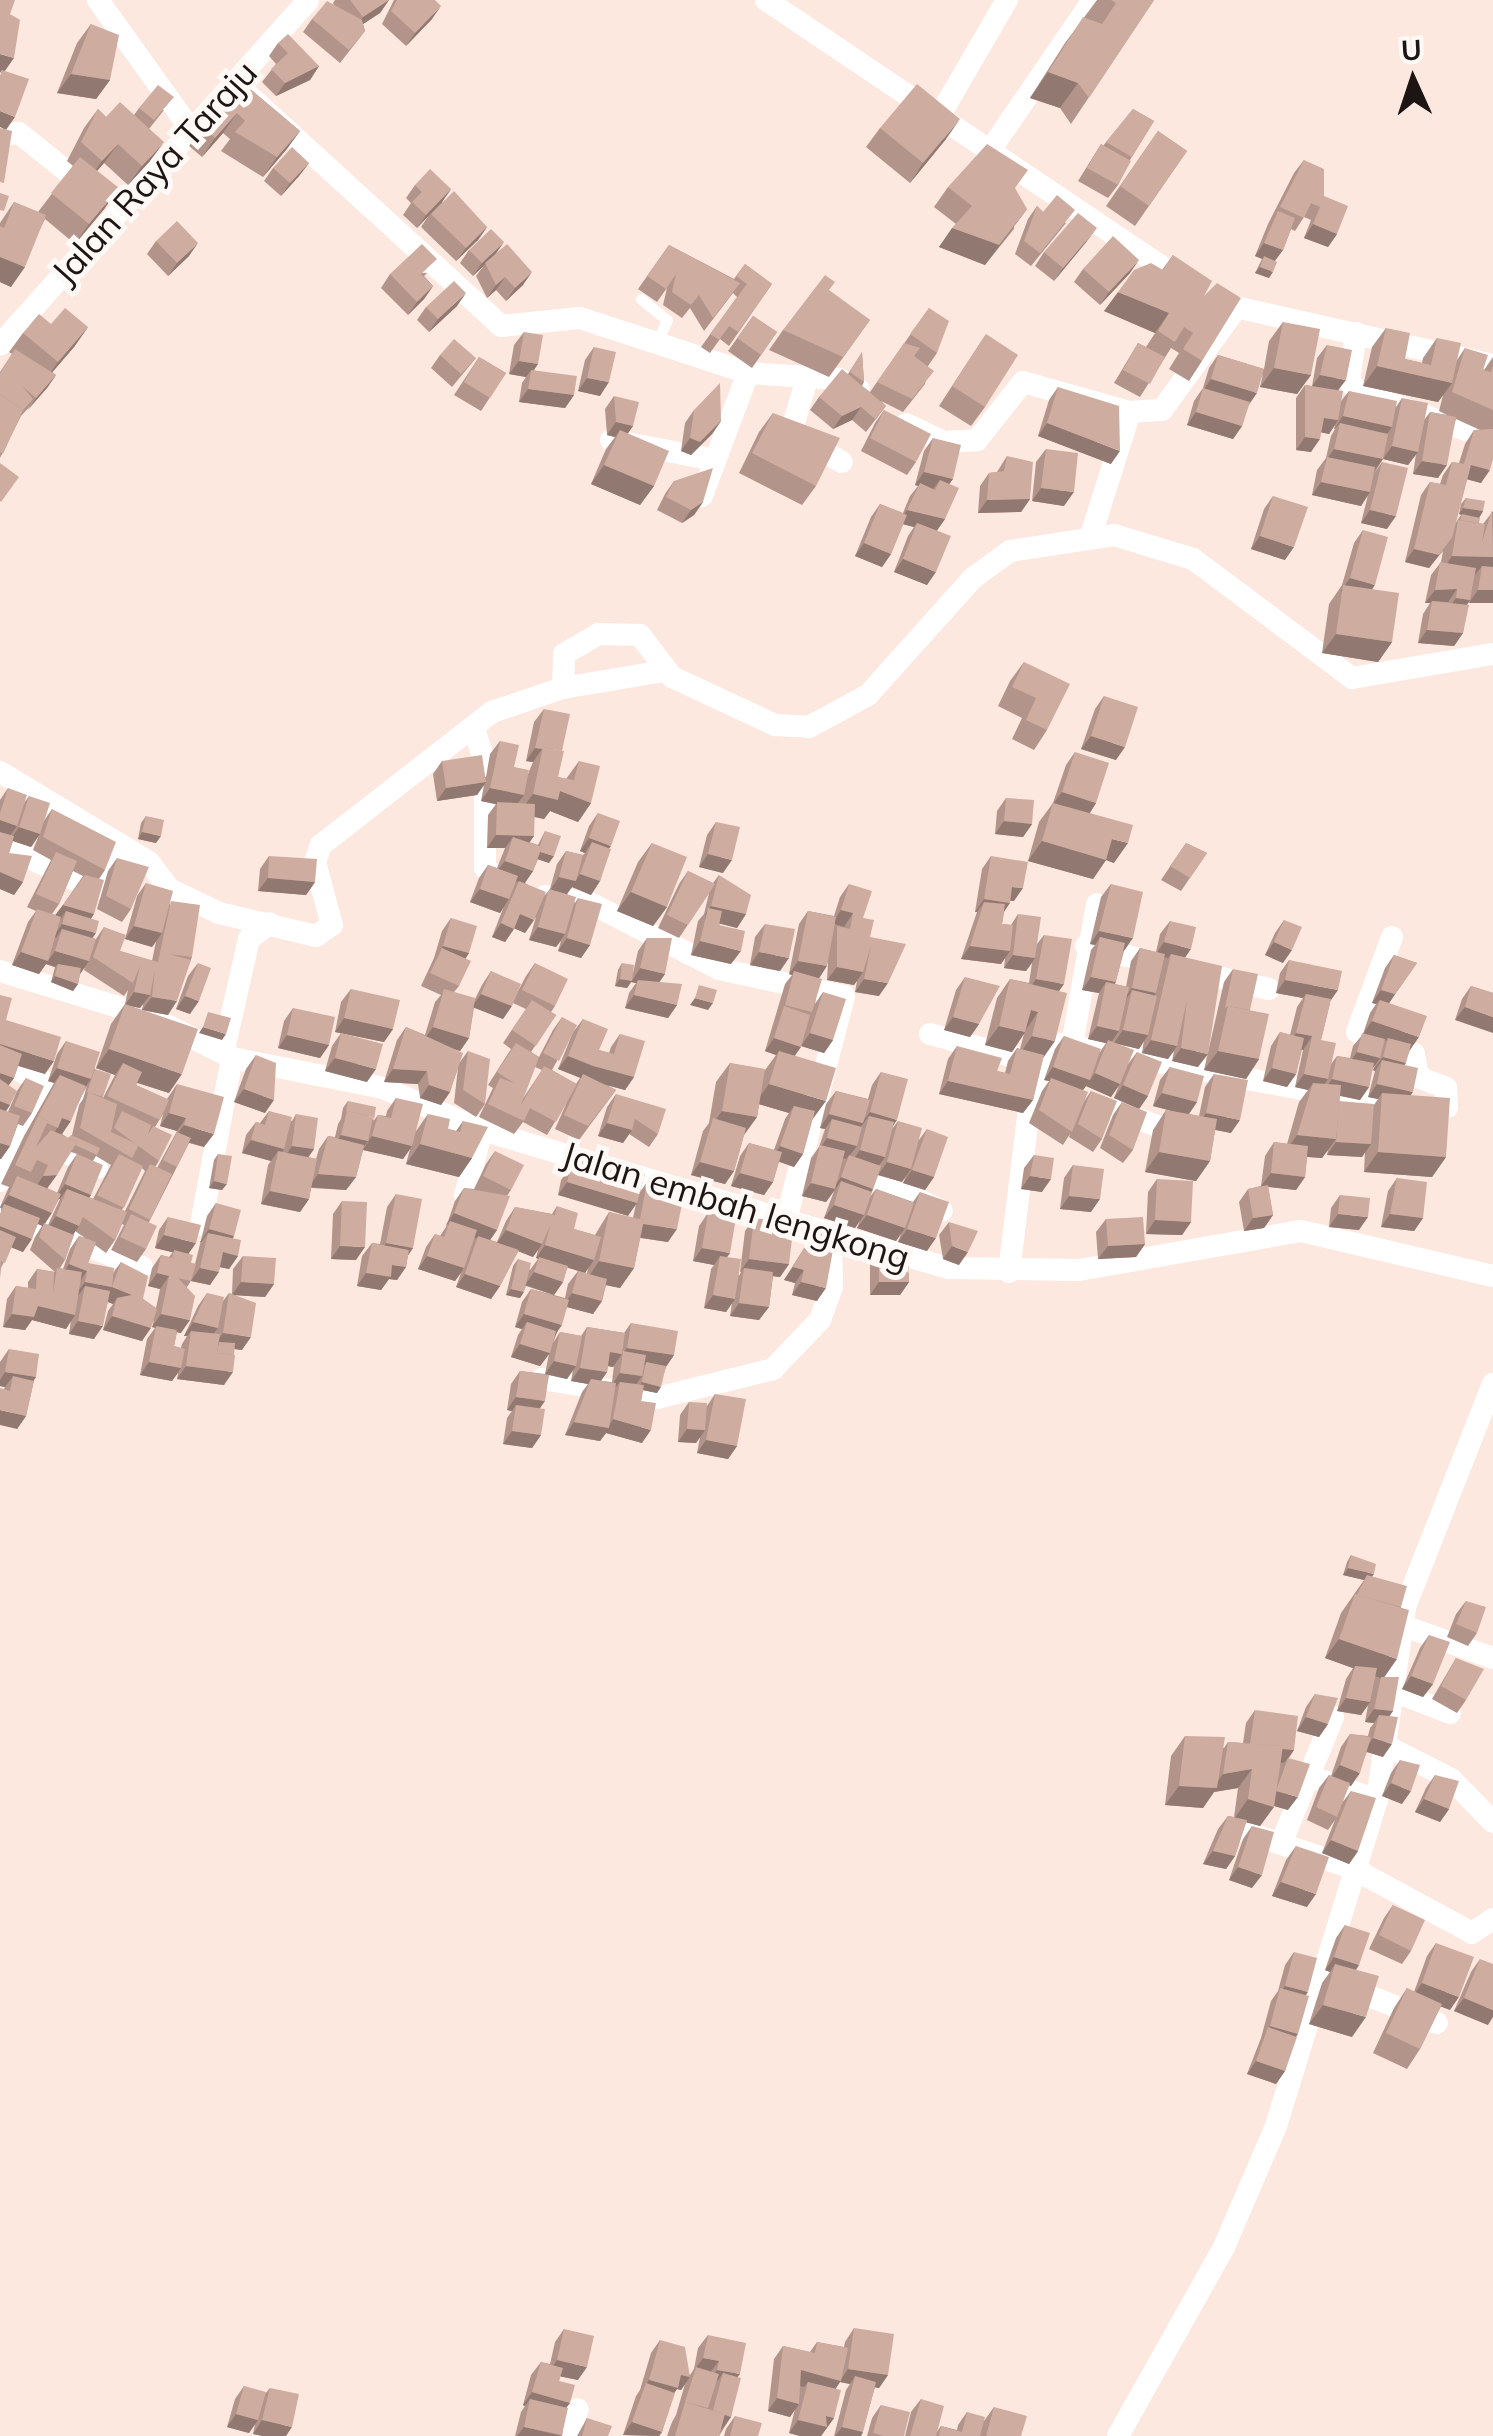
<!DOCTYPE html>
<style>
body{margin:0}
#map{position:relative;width:1493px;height:2436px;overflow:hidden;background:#fde8e0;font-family:Mulish,sans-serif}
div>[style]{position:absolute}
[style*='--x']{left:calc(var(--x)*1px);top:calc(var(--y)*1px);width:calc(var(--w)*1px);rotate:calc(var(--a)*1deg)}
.lane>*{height:11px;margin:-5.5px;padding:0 5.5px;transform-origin:5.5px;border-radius:5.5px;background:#fff}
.street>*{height:22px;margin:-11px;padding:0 11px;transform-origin:11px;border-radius:11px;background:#fff}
.wall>*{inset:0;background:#b2948a}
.shaded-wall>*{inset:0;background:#917870}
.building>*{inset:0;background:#cfaca0}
span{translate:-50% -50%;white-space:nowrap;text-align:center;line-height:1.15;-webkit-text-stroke:10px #fdf9f7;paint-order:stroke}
.street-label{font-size:35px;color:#1c1513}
.north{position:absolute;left:1363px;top:30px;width:100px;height:100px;-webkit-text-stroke:8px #fdf9f7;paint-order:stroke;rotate:357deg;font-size:28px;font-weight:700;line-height:40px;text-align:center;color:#1c1513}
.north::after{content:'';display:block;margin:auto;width:35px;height:45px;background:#1c1513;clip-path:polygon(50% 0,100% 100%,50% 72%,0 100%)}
</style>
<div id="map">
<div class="lane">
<i style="--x:641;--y:299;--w:33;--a:39"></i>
<i style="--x:667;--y:320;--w:26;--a:115"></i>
</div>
<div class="street">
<i style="--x:98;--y:0;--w:156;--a:54.4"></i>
<i style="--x:766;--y:0;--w:506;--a:33.97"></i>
<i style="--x:234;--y:82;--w:362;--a:42.4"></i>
<i style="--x:501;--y:326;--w:79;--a:-5.8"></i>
<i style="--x:580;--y:318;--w:177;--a:18.1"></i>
<i style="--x:748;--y:373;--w:91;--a:3.8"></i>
<i style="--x:839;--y:379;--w:23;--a:29"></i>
<i style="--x:940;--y:115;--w:133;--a:-59.8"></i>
<i style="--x:0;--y:135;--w:19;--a:-6"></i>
<i style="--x:19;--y:133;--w:91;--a:38.8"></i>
<i style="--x:991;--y:149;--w:181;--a:-55.6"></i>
<i style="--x:1222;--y:304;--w:278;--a:12.7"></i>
<i style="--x:1356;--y:333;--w:49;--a:98.3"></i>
<i style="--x:1349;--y:381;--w:14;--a:51"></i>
<i style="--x:1358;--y:392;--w:114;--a:19.4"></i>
<i style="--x:0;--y:345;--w:462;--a:-48.2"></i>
<i style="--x:806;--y:382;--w:52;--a:106.7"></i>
<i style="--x:791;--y:432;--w:59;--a:30.5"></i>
<i style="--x:906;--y:424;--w:42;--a:25.3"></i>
<i style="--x:944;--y:442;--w:33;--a:-3"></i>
<i style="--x:977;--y:440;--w:74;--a:-51.6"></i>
<i style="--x:1023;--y:382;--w:111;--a:15.7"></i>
<i style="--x:1130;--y:412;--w:32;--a:-4"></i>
<i style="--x:1162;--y:410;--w:124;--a:-53.9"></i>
<i style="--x:611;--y:440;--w:101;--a:10.9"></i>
<i style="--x:702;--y:496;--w:131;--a:-69.5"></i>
<i style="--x:1091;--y:535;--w:129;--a:-72.4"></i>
<i style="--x:563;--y:688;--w:102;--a:-9.6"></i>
<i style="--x:474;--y:728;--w:38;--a:73"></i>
<i style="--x:485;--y:764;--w:104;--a:90"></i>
<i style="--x:485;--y:868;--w:29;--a:35"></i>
<i style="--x:0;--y:772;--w:174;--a:31.1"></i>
<i style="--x:149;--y:862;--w:34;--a:53"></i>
<i style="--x:169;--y:889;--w:55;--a:25.6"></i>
<i style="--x:219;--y:913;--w:100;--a:13.3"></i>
<i style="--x:316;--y:936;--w:19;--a:-35"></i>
<i style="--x:332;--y:925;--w:65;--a:-105.1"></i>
<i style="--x:315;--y:862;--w:18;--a:-71"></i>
<i style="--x:321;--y:845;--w:217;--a:-37.9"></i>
<i style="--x:492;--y:712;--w:75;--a:-18.7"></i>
<i style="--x:563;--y:688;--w:34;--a:-88"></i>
<i style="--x:564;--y:654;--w:39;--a:-30"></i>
<i style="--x:598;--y:634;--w:42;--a:1.4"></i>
<i style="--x:640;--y:635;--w:53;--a:52.7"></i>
<i style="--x:672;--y:677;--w:114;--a:25"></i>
<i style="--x:775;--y:725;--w:34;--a:3"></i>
<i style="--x:809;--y:727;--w:67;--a:-28.5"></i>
<i style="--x:868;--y:695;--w:157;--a:-48.1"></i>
<i style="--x:973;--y:578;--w:46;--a:-36.1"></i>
<i style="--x:1010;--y:551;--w:105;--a:-8.7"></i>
<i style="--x:1114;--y:535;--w:83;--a:16.9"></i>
<i style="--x:1193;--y:559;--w:199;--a:36.8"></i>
<i style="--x:1352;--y:678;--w:143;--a:-9.7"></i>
<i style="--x:7;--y:847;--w:97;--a:25.8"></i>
<i style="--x:94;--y:889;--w:49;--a:-58.2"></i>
<i style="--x:545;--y:896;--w:46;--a:8.8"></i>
<i style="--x:590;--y:903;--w:145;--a:27.1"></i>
<i style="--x:719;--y:969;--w:128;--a:12.2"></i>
<i style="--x:844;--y:996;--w:228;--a:104.5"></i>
<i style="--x:1392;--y:937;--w:101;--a:110.2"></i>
<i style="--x:1357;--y:1032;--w:61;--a:21.1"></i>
<i style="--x:1414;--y:1054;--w:23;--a:80"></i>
<i style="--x:1418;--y:1077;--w:30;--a:21"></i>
<i style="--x:1446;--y:1088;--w:19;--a:87"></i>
<i style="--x:1447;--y:1107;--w:18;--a:167"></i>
<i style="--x:1086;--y:946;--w:77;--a:13.5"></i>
<i style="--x:0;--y:971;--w:158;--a:16.9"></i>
<i style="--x:151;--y:1017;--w:91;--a:26.8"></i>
<i style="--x:232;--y:1058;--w:154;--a:11.2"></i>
<i style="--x:383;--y:1088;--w:108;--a:23"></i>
<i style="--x:482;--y:1130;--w:487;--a:16.5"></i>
<i style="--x:949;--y:1268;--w:130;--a:0.9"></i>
<i style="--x:1079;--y:1270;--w:225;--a:-10"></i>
<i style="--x:1301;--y:1231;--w:197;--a:13.2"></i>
<i style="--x:1192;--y:971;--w:79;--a:13.2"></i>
<i style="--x:930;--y:1034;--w:114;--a:15.3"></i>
<i style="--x:1072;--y:1045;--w:143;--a:-79.9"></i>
<i style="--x:224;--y:1049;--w:113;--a:-77.2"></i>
<i style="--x:249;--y:939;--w:26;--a:-37"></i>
<i style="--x:0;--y:1062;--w:49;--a:24"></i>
<i style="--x:1115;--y:1110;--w:48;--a:20.7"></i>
<i style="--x:0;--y:1120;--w:108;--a:26.3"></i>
<i style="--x:849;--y:1166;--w:103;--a:25.8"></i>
<i style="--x:0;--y:1181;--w:109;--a:-65.6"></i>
<i style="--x:45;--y:1082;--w:72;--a:28"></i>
<i style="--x:465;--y:1195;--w:67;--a:-75.3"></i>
<i style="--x:0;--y:1213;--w:152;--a:20.8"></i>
<i style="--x:201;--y:1225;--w:170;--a:-79.5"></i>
<i style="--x:1009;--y:1272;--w:164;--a:-83"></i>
<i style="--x:1029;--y:1109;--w:59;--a:-71.3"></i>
<i style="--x:1048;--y:1053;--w:16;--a:-35"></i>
<i style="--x:1061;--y:1044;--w:342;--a:10.6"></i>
<i style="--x:542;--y:1379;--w:117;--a:9.4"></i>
<i style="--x:657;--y:1398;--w:120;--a:-14"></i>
<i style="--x:773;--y:1369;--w:68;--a:-46.2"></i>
<i style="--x:820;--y:1320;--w:35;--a:-70"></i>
<i style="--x:832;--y:1287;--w:55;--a:-91"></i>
<i style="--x:1401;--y:1625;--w:98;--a:19.7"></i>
<i style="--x:1396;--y:1692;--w:58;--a:21.3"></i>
<i style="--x:1388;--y:1747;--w:71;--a:26.9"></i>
<i style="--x:1451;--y:1779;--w:60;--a:45.7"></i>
<i style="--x:1306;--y:1775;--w:75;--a:19.4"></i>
<i style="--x:1240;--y:1830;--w:118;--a:18.7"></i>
<i style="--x:1352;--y:1868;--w:136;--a:28.4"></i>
<i style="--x:1472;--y:1933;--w:25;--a:-34"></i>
<i style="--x:1282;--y:1841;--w:134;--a:-67.6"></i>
<i style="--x:1344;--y:1986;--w:100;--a:21.7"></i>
<i style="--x:569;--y:2436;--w:28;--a:-72"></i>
<i style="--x:1118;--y:2436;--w:217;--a:-60.7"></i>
<i style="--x:1224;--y:2247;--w:132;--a:-66.7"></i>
<i style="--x:1276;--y:2126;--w:341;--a:-72.8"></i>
<i style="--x:1377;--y:1800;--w:195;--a:-81.7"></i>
<i style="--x:1405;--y:1607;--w:240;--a:-68.5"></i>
</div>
<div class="wall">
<i style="clip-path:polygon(335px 0,389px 0,380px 13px,363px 24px,365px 31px,340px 63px,303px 32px,312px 19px,334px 5px,333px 3px)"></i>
<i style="clip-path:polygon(394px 0,435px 0,432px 19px,406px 46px,382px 24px)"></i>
<i style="clip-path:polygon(1097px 0,1154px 0,1071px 124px,1060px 108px,1030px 98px,1065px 43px)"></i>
<i style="clip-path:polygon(91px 24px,110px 80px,96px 99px,57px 93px,77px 43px)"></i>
<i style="clip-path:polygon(278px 43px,319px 66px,310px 80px,276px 96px,262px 82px,276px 64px,269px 56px)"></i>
<i style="clip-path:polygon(242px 82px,300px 131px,286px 150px,263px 177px,221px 151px,230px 139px,223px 133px,202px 157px,189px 146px,203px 127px)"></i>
<i style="clip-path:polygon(139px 108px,164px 110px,149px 129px,150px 161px,128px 185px,104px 163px,97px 171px,105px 208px,75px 244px,45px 219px,11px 287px,0 282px,0 223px,14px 202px,38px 212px,73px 166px,67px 161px,84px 128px,98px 109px,106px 117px,134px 115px)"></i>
<i style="clip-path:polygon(1133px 109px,1154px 121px,1130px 160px,1118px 185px,1108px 198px,1078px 181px,1101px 144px,1103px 146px)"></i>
<i style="clip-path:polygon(880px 128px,946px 139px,910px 183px,866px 147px)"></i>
<i style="clip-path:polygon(1158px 131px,1187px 151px,1135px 226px,1106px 206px)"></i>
<i style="clip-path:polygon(1304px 160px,1324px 196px,1337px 234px,1328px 247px,1304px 238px,1311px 220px,1304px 217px,1295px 231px,1291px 229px,1283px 250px,1275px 261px,1269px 278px,1255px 273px,1262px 259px,1255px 256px,1268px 224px,1294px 173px)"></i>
<i style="clip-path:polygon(309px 163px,299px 176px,281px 196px,264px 181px,273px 168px)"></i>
<i style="clip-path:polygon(415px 185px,451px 189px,442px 202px,487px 227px,478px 240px,456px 261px,421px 227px,429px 215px,417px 228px,403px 215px,411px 203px,406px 198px)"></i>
<i style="clip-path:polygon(948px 187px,1015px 188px,1014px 229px,985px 265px,939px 247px,956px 224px,934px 207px)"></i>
<i style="clip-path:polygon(1037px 206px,1043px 212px,1066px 223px,1031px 266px,1015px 254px,1028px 219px)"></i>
<i style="clip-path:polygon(156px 241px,189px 256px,168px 276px,147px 254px)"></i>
<i style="clip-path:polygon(1087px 241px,1054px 281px,1035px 266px,1044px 252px)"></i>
<i style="clip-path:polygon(669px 245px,734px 279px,745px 264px,772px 284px,729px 346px,720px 339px,710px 353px,701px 347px,737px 297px,733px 293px,704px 331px,690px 308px,682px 318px,663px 305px,667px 288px,657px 302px,638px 289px)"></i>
<i style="clip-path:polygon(469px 250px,495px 255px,523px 285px,506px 301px,496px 290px,487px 298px,476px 276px,485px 264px,473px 276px,460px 263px)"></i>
<i style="clip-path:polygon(1173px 255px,1204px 296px,1202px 361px,1189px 381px,1169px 369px,1179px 353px,1171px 348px,1140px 397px,1114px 383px,1138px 343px,1146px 347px,1155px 333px,1104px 311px,1162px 270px)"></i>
<i style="clip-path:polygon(1083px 269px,1130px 273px,1100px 305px,1074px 282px)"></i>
<i style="clip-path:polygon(427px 273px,424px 276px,433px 286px,424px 299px,408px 315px,381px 288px,390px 274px)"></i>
<i style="clip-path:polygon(829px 291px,870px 320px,829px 377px,769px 350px,783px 330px)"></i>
<i style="clip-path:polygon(457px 306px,429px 332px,417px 320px,426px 307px)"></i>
<i style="clip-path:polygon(929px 308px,937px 353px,928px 366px,925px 384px,903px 412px,881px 401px,886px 406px,866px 432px,852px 420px,833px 429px,810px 410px,819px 397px,848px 374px,862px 352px,864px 382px,862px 386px,870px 392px)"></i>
<i style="clip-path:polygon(753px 316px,777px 332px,752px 368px,728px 351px)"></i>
<i style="clip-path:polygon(1283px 322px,1311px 375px,1297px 394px,1260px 387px,1263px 374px,1248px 406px,1242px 426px,1233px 439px,1187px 425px,1194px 401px,1203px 388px,1209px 368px,1218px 355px,1264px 369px,1269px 341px)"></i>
<i style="clip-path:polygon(51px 324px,88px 327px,74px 347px,52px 372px,56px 375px,47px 388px,21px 416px,0 458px,0 372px,12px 354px,9px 352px,23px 333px)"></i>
<i style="clip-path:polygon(1386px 328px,1405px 359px,1422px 363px,1423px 358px,1437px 338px,1457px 360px,1465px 348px,1484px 370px,1493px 357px,1493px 459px,1481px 483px,1467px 479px,1455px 524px,1461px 515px,1459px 514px,1461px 504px,1466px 498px,1483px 511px,1479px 518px,1479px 523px,1483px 524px,1493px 511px,1493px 603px,1469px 602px,1467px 605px,1463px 633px,1454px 646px,1418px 643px,1423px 614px,1430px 603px,1425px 603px,1431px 575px,1441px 562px,1443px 551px,1429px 568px,1405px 562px,1421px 495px,1430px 482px,1440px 484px,1443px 475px,1452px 462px,1459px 463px,1465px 444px,1474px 430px,1480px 430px,1456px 419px,1438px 478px,1413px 474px,1416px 454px,1408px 465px,1383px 459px,1374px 474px,1382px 462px,1387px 529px,1361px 523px,1368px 495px,1361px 506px,1312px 495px,1317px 470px,1326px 458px,1331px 436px,1335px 429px,1334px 429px,1335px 425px,1329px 434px,1321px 432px,1311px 452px,1296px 450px,1296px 398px,1305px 385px,1312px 386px,1317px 358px,1327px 345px,1341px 401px,1349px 391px,1396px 407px,1402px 398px,1424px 420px,1430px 412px,1447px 415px,1439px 411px,1443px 395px,1438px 402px,1363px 386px,1372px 347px)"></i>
<i style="clip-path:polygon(524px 332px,538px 364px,534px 370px,574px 395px,565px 408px,519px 402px,522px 383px,526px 377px,509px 374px,514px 345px)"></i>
<i style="clip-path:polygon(986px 334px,985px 407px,971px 426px,939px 406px)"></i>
<i style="clip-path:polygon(594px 347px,600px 396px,578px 391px,585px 360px)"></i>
<i style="clip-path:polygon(440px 355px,476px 358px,452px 387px,431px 368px)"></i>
<i style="clip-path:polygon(479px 357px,506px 373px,481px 411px,454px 395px)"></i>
<i style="clip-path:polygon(1058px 387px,1111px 464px,1038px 436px,1049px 400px)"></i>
<i style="clip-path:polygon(614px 396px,633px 426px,628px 433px,654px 486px,640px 505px,591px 484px,606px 449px,615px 437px,607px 435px,605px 409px)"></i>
<i style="clip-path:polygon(694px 410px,721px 421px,712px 434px,691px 455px,681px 451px,685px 423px)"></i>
<i style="clip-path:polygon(884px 410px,916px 462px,907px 475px,861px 451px,875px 423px)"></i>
<i style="clip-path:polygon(773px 413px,816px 486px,802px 505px,739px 473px,759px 432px)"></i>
<i style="clip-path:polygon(933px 438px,953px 479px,949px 484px,945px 519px,937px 530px,927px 585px,894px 572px,908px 536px,914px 527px,903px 524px,891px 554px,882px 567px,855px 556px,871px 517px,880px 504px,903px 513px,910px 496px,918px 486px,915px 485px,924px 451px)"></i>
<i style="clip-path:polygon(1046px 449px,1064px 506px,1032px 501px,1036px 462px)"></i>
<i style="clip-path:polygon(1007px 456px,1030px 499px,1021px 512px,978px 513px,980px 486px,989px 473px,997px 472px)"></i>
<i style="clip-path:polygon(674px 481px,703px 502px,694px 515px,682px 523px,657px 510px,665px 494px)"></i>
<i style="clip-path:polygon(1273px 496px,1285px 560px,1251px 549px,1264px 509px)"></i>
<i style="clip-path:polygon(1363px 530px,1372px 589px,1392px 642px,1378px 662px,1322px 653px,1329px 604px,1342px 585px,1354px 543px)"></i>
<i style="clip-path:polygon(1024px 662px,1047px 730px,1034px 750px,1012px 739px,1022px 718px,998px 706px,1010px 681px)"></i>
<i style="clip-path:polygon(1104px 696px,1116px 760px,1081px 749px,1095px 709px)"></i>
<i style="clip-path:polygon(544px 709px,558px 777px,566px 779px,579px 761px,591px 803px,578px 822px,550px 811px,544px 819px,534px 817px,534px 836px,529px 842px,538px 845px,545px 831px,549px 863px,538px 859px,533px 871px,525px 883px,545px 895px,550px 889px,557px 864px,566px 851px,583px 855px,585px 853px,580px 851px,589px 826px,598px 813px,609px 849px,600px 881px,591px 895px,572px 887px,567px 894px,575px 903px,578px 898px,590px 945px,581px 958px,558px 951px,561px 941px,556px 947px,529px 940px,536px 917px,525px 933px,514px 928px,505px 942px,492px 937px,504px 906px,500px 913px,470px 902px,479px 878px,488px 865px,497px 868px,505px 848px,487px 848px,488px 815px,496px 804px,481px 801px,484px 785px,477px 795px,437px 801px,433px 774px,442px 761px,486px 777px,490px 754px,500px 741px,514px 767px,528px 774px,533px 762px,526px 761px,534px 722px)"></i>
<i style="clip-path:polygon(1075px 752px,1096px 803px,1090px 813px,1114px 863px,1106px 860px,1093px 879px,1028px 861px,1039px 822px,1053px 803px,1066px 765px)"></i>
<i style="clip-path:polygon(evenodd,8px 788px,24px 803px,29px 796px,44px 821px,52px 809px,105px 870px,99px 879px,94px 914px,91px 918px,92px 938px,96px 939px,104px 927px,120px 951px,152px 961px,156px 941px,152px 947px,125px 939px,137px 896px,146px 883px,170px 904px,192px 957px,168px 1015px,142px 1010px,143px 1004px,140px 1008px,130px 1006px,169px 1093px,137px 1083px,136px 1085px,167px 1099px,177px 1084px,204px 1147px,189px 1143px,149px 1222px,146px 1249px,137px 1262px,111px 1250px,124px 1225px,122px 1224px,115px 1240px,106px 1253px,95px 1245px,88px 1263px,113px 1273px,121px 1262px,143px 1299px,156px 1308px,160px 1289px,148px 1286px,152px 1268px,161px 1255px,169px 1257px,173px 1252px,155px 1248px,159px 1230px,168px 1217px,189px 1254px,191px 1263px,195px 1264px,207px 1216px,216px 1203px,234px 1236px,233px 1238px,238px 1256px,229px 1269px,220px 1267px,210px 1285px,191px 1281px,187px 1287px,181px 1333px,177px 1332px,174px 1346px,181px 1348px,182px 1344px,187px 1336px,184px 1336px,198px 1306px,207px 1293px,223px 1301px,229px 1293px,232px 1294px,233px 1269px,243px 1256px,274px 1284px,265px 1297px,236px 1295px,242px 1350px,234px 1349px,224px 1385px,177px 1379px,178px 1373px,172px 1381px,140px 1375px,147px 1339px,155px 1328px,152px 1327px,154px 1320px,142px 1341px,103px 1330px,108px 1311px,113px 1304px,108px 1302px,94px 1339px,69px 1334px,71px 1320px,66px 1329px,32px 1320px,25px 1330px,3px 1327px,7px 1299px,16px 1286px,28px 1288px,28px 1282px,37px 1269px,55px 1272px,30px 1250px,35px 1237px,42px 1226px,38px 1224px,23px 1252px,11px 1247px,1px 1268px,0 1278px,1px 1208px,0 1207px,9px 1187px,1px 1184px,24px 1136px,54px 1083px,48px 1081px,57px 1054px,66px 1041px,95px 1069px,103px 1098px,115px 1075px,96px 1068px,111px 1024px,125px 1004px,128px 990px,124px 996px,84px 970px,85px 967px,80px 974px,78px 984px,73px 991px,51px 982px,55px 967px,46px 964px,39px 974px,12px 965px,28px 922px,36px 911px,27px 907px,51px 860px,33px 850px,39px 835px,31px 847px,13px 841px,9px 853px,23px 882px,14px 895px,0 889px,0 800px,8px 788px,73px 871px,83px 876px,56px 915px,52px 914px,59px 904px,73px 871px,8px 788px,87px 1086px,83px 1099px,79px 1105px,72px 1135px,68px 1138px,62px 1134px,87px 1086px,8px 788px,163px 1114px,160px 1126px,177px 1131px,157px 1168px,155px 1167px,159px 1161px,155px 1127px,163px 1114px,8px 788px,71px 1152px,77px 1154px,68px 1167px,57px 1193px,47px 1188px,71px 1152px,8px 788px,96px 1156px,111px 1165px,93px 1199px,89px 1197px,91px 1195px,93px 1161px,96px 1156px,8px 788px,142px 1168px,145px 1171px,125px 1211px,122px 1210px,142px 1168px,8px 788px,59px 1199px,60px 1199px,48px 1225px,45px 1224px,59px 1199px,8px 788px,75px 1231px,85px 1238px,79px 1236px,70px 1249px,63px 1269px,60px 1268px,65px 1260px,75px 1231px)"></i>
<i style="clip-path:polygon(1006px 798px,1032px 824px,1023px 837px,995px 834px,997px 811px)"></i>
<i style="clip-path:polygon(146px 816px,156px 843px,138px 839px,141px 823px)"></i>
<i style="clip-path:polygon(716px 822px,723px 873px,699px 867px,707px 835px)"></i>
<i style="clip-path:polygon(652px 843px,667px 907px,653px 926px,617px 911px,638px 862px)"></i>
<i style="clip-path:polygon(1186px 843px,1207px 853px,1181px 891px,1161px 880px)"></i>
<i style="clip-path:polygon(269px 856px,315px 882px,306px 895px,258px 891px,260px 869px)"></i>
<i style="clip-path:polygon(991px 856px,1014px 901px,1010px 901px,1004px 912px,1002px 924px,1011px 925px,1018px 914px,1037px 944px,1044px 935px,1059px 991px,1033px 1100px,1023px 1113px,939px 1094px,948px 1059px,957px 1046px,997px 1071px,1005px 1073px,1008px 1061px,1017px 1048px,1020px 1049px,1024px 1034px,1012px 1052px,985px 1045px,997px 998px,1010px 979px,1029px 983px,1032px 963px,1026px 971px,1004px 968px,1005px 958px,1001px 964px,961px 959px,977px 912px,975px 912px,982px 869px)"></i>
<i style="clip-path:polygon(117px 858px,131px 909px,122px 922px,97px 909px,108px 871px)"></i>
<i style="clip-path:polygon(688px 871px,713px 883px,719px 875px,746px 914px,737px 928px,719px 923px,731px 964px,691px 955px,698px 921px,704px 914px,709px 893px,679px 938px,658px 928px,679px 884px)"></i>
<i style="clip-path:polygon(849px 884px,870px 937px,879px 996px,855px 992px,857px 981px,854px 985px,827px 980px,828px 962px,819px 978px,815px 1004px,823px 992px,833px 1040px,824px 1053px,801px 1046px,794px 1056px,812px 1120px,803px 1154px,794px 1167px,779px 1161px,773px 1182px,764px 1195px,731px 1186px,740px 1156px,749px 1143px,774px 1150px,785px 1119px,789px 1113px,759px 1104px,757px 1117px,744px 1135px,734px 1171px,725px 1184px,691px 1175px,703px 1131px,709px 1123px,716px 1082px,730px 1063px,765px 1070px,776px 1055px,765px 1051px,785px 984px,792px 975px,789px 974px,799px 924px,808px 911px,834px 916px,840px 897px)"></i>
<i style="clip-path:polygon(1111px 884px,1124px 951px,1115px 984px,1126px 987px,1131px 961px,1140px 948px,1156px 952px,1160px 934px,1170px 921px,1185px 957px,1198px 1067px,1172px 1061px,1174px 1051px,1168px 1059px,1142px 1053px,1144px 1040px,1139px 1049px,1117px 1044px,1128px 1064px,1137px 1052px,1148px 1096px,1139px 1109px,1114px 1098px,1119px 1085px,1111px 1097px,1086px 1086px,1083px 1090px,1083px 1103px,1091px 1091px,1102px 1139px,1093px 1152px,1069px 1137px,1070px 1134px,1063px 1145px,1029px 1123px,1042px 1091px,1049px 1081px,1044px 1080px,1055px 1049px,1064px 1036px,1100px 1052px,1106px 1043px,1088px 1039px,1099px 993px,1082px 990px,1091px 950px,1095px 945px,1090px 944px,1101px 897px)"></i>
<i style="clip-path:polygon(evenodd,451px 918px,469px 953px,466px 958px,459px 986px,454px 992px,474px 1001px,482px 985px,491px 971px,516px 995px,526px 976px,535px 963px,555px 1006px,551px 1012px,556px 1015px,531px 1052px,539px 1057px,553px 1030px,562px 1017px,574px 1031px,583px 1019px,599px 1050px,609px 1053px,611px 1047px,620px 1034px,634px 1077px,625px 1090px,607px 1085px,616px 1090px,579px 1140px,555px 1129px,567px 1102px,547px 1135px,523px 1122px,514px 1134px,479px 1117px,493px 1088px,488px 1085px,511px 1049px,503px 1043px,526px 1009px,513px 1003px,503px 1019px,474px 1007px,469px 1038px,460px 1051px,454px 1049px,460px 1062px,468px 1051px,485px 1104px,476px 1117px,454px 1103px,458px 1067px,450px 1092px,441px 1105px,420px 1098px,418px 1084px,384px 1082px,397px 1040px,406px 1027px,425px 1035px,435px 1002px,441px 995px,421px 986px,434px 958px,442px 931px,451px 918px,573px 1032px,558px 1069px,580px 1078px,576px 1084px,552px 1070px,573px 1032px,451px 918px,535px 1067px,542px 1070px,522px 1100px,535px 1067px)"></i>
<i style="clip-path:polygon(1284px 920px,1283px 963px,1265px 955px,1275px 933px)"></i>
<i style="clip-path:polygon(765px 924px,780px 971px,750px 965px,755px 937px)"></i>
<i style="clip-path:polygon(647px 938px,665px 974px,659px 982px,677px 1005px,668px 1018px,625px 1008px,629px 993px,636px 983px,631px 982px,627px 988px,615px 986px,618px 970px,622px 963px,633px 973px,638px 951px)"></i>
<i style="clip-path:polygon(evenodd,1394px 955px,1417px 963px,1389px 1003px,1410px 1050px,1404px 1065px,1410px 1095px,1446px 1157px,1432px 1177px,1364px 1172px,1365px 1151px,1362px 1157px,1327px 1155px,1328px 1150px,1322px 1158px,1307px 1157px,1305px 1177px,1296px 1190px,1268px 1187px,1273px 1215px,1264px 1228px,1244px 1231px,1239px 1202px,1248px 1189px,1261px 1186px,1265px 1156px,1274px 1142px,1287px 1144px,1299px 1102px,1308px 1090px,1295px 1087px,1303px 1050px,1302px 1049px,1296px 1074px,1287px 1087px,1263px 1081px,1271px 1046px,1280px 1032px,1290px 1035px,1297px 1007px,1303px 998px,1276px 993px,1280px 973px,1289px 960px,1330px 1003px,1321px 1040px,1331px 1064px,1337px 1056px,1350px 1058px,1353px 1046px,1363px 1034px,1370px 1013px,1376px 1004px,1372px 1003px,1385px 968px,1394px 955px,1375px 1065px,1373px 1070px,1375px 1071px,1368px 1097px,1378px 1099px,1374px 1105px,1339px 1102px,1340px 1096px,1360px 1100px,1369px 1087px,1372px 1069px,1375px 1065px)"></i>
<i style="clip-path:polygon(198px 963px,190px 1014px,176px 1009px,188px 976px)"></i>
<i style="clip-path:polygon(1233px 969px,1250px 1010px,1259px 1059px,1246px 1079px,1204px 1070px,1224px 982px)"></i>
<i style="clip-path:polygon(965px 977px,979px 1024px,970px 1037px,944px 1030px,956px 990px)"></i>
<i style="clip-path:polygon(1471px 986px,1493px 993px,1455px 1020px,1462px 999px)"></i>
<i style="clip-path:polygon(351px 989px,393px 1029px,384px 1042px,335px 1032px,341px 1002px)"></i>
<i style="clip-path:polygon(0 995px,6px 1020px,45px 1074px,18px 1066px,14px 1078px,9px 1085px,10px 1105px,6px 1111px,8px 1112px,17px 1091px,26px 1078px,32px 1113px,23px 1126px,18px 1124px,10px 1146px,1px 1159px)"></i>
<i style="clip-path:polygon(293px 1008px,329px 1045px,320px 1058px,278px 1048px,284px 1021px)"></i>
<i style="clip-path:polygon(341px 1033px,367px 1082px,325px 1071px,332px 1046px)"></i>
<i style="clip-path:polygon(256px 1055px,265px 1113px,234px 1102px,246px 1069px)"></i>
<i style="clip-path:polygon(1170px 1067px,1197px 1102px,1189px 1114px,1199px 1116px,1205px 1087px,1214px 1074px,1231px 1133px,1215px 1130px,1210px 1161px,1196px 1181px,1145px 1172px,1153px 1130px,1166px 1110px,1175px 1112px,1153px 1106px,1160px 1080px)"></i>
<i style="clip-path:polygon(881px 1072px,894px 1124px,892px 1129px,898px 1121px,919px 1140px,927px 1129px,934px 1177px,925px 1190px,903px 1183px,906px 1176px,902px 1182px,878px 1175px,870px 1197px,876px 1189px,913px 1202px,920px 1192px,927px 1251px,898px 1242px,901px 1234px,896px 1241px,857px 1228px,860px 1220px,855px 1228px,824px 1218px,834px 1191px,826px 1202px,802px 1196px,811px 1158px,819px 1147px,825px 1129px,820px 1128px,826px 1104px,836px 1091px,868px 1099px,872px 1085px)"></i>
<i style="clip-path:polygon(616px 1094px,658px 1134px,649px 1147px,629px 1134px,623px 1143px,598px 1136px,607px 1107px)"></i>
<i style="clip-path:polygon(396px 1098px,416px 1131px,428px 1114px,448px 1129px,456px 1131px,463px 1121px,472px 1158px,459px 1177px,406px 1164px,410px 1149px,403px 1159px,363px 1150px,356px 1177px,346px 1190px,311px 1188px,309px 1199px,300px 1212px,261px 1204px,268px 1165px,271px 1161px,242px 1153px,246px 1135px,256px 1122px,260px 1123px,269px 1111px,292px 1121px,296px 1114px,314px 1149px,308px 1157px,316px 1159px,319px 1149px,328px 1136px,335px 1137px,338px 1124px,341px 1119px,343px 1108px,348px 1101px,374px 1120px,372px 1123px,378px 1115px,386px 1116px,387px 1111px)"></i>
<i style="clip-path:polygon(1122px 1102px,1133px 1150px,1123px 1163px,1100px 1148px,1113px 1115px)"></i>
<i style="clip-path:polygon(evenodd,495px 1151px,511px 1190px,507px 1196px,497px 1230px,490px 1240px,497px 1242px,506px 1221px,515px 1207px,552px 1214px,557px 1206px,574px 1229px,595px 1235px,609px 1212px,633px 1218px,636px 1204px,558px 1195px,561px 1180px,571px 1167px,577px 1168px,586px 1155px,608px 1169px,640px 1192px,647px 1182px,668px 1242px,640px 1238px,634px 1268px,620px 1288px,606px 1285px,602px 1301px,593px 1314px,567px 1307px,553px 1343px,560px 1332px,581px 1336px,587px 1327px,624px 1333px,631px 1323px,674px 1355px,666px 1367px,657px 1393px,643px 1390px,641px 1401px,642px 1443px,606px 1433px,600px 1441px,565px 1435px,582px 1392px,588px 1384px,571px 1381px,573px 1370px,567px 1379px,549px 1375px,540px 1408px,541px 1435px,532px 1448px,503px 1444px,507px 1418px,512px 1411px,507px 1410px,511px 1384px,520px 1371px,545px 1374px,549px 1354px,540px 1366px,511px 1357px,518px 1335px,522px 1329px,515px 1327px,522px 1302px,531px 1289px,565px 1298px,568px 1284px,578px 1271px,587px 1274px,588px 1268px,585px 1273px,567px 1267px,563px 1282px,554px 1295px,526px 1286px,520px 1298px,506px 1295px,513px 1266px,518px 1259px,530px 1270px,538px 1259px,536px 1258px,538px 1250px,533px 1257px,518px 1251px,500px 1286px,491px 1299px,456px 1287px,461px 1273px,455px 1281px,418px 1269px,426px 1247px,435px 1234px,440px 1236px,446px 1227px,455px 1201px,464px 1188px,474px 1189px,486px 1164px,495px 1151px,614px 1365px,612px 1382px,601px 1381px,607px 1372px,608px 1366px,613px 1367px,614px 1365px)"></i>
<i style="clip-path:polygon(218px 1154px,222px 1190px,209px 1188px,214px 1160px)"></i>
<i style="clip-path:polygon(1034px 1155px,1042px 1192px,1021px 1189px,1024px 1168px)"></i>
<i style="clip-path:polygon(1073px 1165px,1091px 1212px,1060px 1209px,1064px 1178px)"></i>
<i style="clip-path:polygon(1397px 1178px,1423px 1218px,1414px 1231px,1381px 1227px,1388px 1191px)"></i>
<i style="clip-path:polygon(1157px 1179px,1191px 1222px,1182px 1235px,1146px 1234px,1148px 1192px)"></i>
<i style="clip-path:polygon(396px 1194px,413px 1248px,408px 1255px,406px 1267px,397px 1280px,389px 1279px,381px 1290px,357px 1286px,362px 1256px,372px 1243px,380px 1244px,387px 1207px)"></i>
<i style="clip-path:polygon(1340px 1195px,1359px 1230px,1329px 1227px,1331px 1208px)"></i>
<i style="clip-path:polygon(342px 1201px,356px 1260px,331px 1259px,333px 1214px)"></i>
<i style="clip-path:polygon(708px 1213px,727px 1257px,739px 1276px,741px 1272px,740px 1272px,745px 1231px,754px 1218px,778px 1237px,789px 1264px,780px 1277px,773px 1276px,769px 1307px,759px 1320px,730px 1316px,732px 1303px,726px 1312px,704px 1308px,711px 1269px,714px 1265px,693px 1261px,699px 1226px)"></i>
<i style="clip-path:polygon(1106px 1219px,1145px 1244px,1136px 1257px,1098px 1259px,1096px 1232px)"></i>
<i style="clip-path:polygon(949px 1222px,959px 1265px,943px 1259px,939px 1235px)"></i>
<i style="clip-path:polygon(816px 1229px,817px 1301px,792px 1295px,795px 1283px,784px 1280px)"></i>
<i style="clip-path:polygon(879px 1251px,909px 1282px,900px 1295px,870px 1295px,870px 1264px)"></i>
<i style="clip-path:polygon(9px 1349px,36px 1377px,34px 1380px,26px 1416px,17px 1429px,4px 1389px,5px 1387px,0 1386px,0 1362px)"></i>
<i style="clip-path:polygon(715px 1394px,737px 1446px,728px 1459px,697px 1453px,700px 1437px,696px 1443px,678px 1442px,680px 1415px,689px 1402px,707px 1406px)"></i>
<i style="clip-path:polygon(1351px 1555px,1401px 1607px,1384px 1677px,1393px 1711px,1389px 1716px,1383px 1757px,1367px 1752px,1351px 1786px,1349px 1785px,1342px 1803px,1351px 1791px,1358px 1851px,1349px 1864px,1322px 1853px,1335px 1820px,1328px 1830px,1307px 1820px,1319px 1788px,1329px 1775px,1331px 1776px,1341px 1747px,1350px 1734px,1368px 1736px,1370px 1728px,1374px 1723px,1365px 1722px,1368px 1705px,1361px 1715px,1337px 1711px,1346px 1679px,1353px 1668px,1325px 1658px,1341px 1613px,1364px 1580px,1343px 1575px,1347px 1562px)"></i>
<i style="clip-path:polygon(1466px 1601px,1477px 1633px,1468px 1646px,1447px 1637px,1456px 1614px)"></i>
<i style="clip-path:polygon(1429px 1635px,1433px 1684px,1423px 1697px,1402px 1689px,1420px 1648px)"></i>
<i style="clip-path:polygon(1456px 1658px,1466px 1700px,1457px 1713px,1432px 1699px)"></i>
<i style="clip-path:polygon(1315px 1694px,1328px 1724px,1319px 1737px,1297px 1731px,1306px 1707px)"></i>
<i style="clip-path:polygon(1255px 1710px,1294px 1750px,1289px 1758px,1288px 1810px,1274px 1806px,1260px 1826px,1246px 1822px,1235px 1856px,1226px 1869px,1203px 1864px,1218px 1829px,1228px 1816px,1234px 1817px,1238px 1788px,1214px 1792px,1203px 1808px,1165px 1805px,1171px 1756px,1185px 1736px,1224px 1748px,1228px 1742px,1243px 1743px,1246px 1723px)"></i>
<i style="clip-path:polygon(1400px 1760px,1402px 1804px,1382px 1796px,1391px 1773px)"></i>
<i style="clip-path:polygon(1435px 1775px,1449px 1809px,1440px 1822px,1415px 1812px,1426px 1788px)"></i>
<i style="clip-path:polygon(1252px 1826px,1252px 1888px,1229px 1880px,1243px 1839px)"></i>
<i style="clip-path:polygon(1296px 1846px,1307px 1907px,1272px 1896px,1286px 1860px)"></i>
<i style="clip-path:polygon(1393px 1905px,1411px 1951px,1402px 1964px,1369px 1949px,1384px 1918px)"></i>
<i style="clip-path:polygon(1345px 1925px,1359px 1965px,1356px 1970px,1352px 2037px,1309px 2024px,1322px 1983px,1330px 1972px,1325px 1970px,1336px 1938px)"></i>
<i style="clip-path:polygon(1436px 1943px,1450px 2010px,1441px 2006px,1420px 2049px,1407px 2069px,1373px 2053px,1394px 2008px,1407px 1988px,1414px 1992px,1427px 1956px)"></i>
<i style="clip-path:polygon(1294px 1952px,1306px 1995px,1296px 2037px,1285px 2071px,1276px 2084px,1247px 2074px,1261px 2038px,1271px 2001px,1278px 1991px,1285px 1965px)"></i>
<i style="clip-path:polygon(1480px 1959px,1488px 2025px,1454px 2011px,1471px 1972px)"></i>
<i style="clip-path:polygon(854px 2328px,888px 2375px,879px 2388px,875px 2387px,861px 2436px,834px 2436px,846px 2390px,850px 2384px,840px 2382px,836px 2388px,834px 2418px,821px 2436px,800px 2436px,789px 2433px,795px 2409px,790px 2417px,768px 2411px,774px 2359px,783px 2346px,810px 2352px,817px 2342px,844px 2347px,845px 2342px)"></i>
<i style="clip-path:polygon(564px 2329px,578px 2380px,560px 2376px,559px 2381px,570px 2403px,566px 2407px,562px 2436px,515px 2436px,521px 2412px,525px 2406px,523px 2405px,531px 2375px,541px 2362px,550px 2364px,555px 2342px)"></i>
<i style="clip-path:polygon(708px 2335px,738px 2377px,731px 2417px,719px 2436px,667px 2436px,672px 2422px,676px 2415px,685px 2384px,681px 2390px,677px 2389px,674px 2392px,662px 2432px,659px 2436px,623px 2435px,636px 2396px,640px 2390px,651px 2353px,660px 2340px,690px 2375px,694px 2369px,698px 2348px)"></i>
<i style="clip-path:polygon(244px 2386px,265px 2394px,270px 2388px,286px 2436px,263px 2436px,253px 2434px,255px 2424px,249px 2433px,227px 2427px,235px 2399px)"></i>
<i style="clip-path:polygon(921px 2399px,936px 2433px,941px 2426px,957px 2430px,958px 2425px,967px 2412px,984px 2421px,994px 2407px,1021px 2436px,905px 2436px,911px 2412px)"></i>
<i style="clip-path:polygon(881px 2405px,904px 2436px,867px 2436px,872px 2418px)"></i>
<i style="clip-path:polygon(735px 2416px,758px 2436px,724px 2436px,726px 2429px)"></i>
<i style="clip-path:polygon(587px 2418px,608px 2436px,577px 2436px)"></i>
</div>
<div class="shaded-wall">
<i style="clip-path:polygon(389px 0,380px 13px,354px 30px,363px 17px)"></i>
<i style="clip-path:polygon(441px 6px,432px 19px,406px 46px,415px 33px)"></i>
<i style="clip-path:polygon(0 54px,14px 58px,0 78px,2px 70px,0 73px)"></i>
<i style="clip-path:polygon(319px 66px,310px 80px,276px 96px,285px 83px)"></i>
<i style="clip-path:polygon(1048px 72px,1078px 83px,1060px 108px,1030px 98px)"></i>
<i style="clip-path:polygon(71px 74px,110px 80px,96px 99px,57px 93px)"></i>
<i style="clip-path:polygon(0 111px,15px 117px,6px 130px,0 127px)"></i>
<i style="clip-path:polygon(237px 113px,223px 133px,202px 157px,215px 138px)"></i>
<i style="clip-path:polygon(960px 119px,946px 139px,910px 183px,923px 163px)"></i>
<i style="clip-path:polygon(300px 131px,286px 150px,263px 177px,277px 157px)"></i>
<i style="clip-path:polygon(164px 142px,150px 161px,128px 185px,142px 166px)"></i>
<i style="clip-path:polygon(118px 144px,104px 163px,88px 181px,102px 161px)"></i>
<i style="clip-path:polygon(309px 163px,299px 176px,281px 196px,290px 183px)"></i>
<i style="clip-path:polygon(119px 188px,105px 208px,75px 244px,89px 224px)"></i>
<i style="clip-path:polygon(451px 189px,442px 202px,417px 228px,426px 215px)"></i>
<i style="clip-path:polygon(1027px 209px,985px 265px,939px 247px,952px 228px)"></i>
<i style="clip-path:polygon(1313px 224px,1337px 234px,1328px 247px,1304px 238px)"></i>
<i style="clip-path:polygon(487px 227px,478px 240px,456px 261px,466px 248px)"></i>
<i style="clip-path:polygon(1097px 228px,1087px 241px,1054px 281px,1063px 268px)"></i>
<i style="clip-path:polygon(504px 242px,495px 255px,473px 276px,482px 263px)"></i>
<i style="clip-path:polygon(198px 243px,189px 256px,168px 276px,177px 263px)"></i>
<i style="clip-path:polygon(1264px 243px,1283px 250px,1273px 263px,1255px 256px)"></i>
<i style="clip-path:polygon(0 257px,25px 267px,11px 287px,0 282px)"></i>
<i style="clip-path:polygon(1139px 260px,1130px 273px,1100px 305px,1109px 292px)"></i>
<i style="clip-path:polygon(1260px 267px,1273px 272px,1269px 278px,1255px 273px)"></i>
<i style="clip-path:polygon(532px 272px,523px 285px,506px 301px,515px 288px)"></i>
<i style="clip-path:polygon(505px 277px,496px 290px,487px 298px,496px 285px)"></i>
<i style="clip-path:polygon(433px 286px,424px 299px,408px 315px,417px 302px)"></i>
<i style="clip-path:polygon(1118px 292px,1169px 313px,1155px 333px,1104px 311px)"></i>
<i style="clip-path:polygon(466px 293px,457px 306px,429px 332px,438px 319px)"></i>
<i style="clip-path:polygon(88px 327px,74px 347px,44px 382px,58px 362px)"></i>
<i style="clip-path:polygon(519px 361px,538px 364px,530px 375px,531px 370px,526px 377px,509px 374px)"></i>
<i style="clip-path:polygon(1377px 366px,1452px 383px,1438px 402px,1363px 386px)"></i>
<i style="clip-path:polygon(1274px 368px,1311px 375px,1297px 394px,1260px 387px)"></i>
<i style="clip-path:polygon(56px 375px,47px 388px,27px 411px,36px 398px)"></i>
<i style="clip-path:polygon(1320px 375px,1346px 380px,1336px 393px,1311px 388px)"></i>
<i style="clip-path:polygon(587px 378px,609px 382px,600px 396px,578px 391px)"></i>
<i style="clip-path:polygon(1211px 379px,1257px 393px,1248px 406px,1202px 392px)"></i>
<i style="clip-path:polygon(528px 389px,574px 395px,565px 408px,519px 402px)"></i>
<i style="clip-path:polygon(861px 407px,852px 420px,833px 429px,842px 416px)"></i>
<i style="clip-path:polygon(1196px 412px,1242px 426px,1233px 439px,1187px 425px)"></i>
<i style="clip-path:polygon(1343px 416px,1392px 427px,1383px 440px,1340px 423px,1334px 429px)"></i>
<i style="clip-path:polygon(1324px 418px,1338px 420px,1329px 434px,1314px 431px)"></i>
<i style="clip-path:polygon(721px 421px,712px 434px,691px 455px,681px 451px,690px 438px)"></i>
<i style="clip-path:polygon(616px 422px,633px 426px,624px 439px,620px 430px,615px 437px,607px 435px)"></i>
<i style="clip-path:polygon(1047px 423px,1120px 451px,1111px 464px,1038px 436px)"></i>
<i style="clip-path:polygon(1305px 437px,1320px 439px,1311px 452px,1296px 450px)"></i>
<i style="clip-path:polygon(1392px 446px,1418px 452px,1408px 465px,1383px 459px)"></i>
<i style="clip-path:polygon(1334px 449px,1383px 459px,1373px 472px,1325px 462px)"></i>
<i style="clip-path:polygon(1422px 461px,1447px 465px,1438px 478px,1413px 474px)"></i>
<i style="clip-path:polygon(604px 465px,654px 486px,640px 505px,591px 484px)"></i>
<i style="clip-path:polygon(1471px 465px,1490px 470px,1481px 483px,1462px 478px)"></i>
<i style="clip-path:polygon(924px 472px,953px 479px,943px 492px,940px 480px,933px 489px,915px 485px)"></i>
<i style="clip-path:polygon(1321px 482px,1370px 492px,1361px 506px,1312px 495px)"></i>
<i style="clip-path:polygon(1041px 488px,1074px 492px,1064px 506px,1032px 501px)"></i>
<i style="clip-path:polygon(1030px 499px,1021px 512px,978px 513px,987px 500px)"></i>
<i style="clip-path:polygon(703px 502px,694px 515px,682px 523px,691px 510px)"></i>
<i style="clip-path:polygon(1463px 508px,1483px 511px,1479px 518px,1459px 514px)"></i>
<i style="clip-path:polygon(907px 510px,945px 519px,936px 532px,917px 523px,914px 527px,898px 523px)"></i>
<i style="clip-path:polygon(1370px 510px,1396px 516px,1387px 529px,1361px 523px)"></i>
<i style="clip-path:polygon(1260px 536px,1294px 547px,1285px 560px,1251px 549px)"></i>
<i style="clip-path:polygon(1452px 538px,1429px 568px,1405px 562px,1414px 549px)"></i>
<i style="clip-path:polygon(864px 543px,891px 554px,882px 567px,855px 556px)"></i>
<i style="clip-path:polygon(1452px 556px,1493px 557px,1493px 577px,1482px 566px,1474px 576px,1439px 576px)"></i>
<i style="clip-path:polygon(903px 559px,936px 572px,927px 585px,894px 572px)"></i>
<i style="clip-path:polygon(1350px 578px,1375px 585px,1366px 598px,1341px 591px)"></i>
<i style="clip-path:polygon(1457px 589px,1448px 602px,1432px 601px,1430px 603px,1425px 603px,1435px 590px)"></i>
<i style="clip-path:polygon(1478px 590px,1493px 590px,1493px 603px,1469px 603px)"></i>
<i style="clip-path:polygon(1456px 598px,1470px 600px,1461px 613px,1447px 611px)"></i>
<i style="clip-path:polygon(1427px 630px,1463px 633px,1454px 646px,1418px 643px)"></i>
<i style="clip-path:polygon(1336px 634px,1392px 642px,1378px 662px,1322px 653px)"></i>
<i style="clip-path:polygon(1091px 736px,1125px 747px,1116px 760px,1081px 749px)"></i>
<i style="clip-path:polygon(535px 748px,542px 749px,533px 762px,526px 761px)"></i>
<i style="clip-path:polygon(486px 782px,477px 795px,437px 801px,446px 788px)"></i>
<i style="clip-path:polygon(490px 788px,524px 795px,514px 808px,481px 801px)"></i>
<i style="clip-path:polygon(560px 791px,591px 803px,578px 822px,550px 811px,544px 819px,519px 813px,533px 794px)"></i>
<i style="clip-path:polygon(1062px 792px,1096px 803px,1087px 817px,1052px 805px)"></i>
<i style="clip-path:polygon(0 820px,17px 826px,8px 839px,0 836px)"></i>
<i style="clip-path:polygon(1004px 821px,1032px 824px,1023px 837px,995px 834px)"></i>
<i style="clip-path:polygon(19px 827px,40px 834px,31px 847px,10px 840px)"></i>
<i style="clip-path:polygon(142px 832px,161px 836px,156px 843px,138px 839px)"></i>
<i style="clip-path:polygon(496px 835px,534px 836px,525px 849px,513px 837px,505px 848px,487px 848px)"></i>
<i style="clip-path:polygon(589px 838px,611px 846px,602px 859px,592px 842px,585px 853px,580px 851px)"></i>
<i style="clip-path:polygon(1112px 839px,1128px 843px,1114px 863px,1106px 860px,1093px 879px,1028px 861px,1042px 841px)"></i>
<i style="clip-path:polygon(538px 851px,554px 856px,549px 863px,534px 858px)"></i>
<i style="clip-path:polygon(708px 854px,732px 860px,723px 873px,699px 867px)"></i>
<i style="clip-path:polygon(505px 861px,533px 871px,524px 884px,495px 874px)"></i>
<i style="clip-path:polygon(0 872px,23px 882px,14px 895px,0 889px)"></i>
<i style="clip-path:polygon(580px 874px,600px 881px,591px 895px,572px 887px,567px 894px,550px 890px,559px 877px,575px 881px)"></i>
<i style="clip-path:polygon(268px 878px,315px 882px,306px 895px,258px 891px)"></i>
<i style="clip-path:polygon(1012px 887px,1023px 888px,1014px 901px,1003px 900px)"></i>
<i style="clip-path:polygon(480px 889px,509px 899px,500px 913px,470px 902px)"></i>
<i style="clip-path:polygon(631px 892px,667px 907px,653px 926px,617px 911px)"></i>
<i style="clip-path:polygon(984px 899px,1010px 903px,1001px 916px,984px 902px,977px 912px,975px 912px)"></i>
<i style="clip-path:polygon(63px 905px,94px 914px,85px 928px,66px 911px,60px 920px,53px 918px)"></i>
<i style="clip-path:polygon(711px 906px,746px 914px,737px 928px,705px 920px,706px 913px)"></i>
<i style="clip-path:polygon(841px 910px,853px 913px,844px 927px,832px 923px)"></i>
<i style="clip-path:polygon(520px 914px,534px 920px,525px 933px,511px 927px)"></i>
<i style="clip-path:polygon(501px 923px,514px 929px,505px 942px,492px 937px)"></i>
<i style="clip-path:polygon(62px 924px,96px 933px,87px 946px,62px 929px,56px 938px,53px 937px)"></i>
<i style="clip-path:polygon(134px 926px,162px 933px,152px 947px,125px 939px)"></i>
<i style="clip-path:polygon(538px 927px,565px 934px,556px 947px,529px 940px)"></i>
<i style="clip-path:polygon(1099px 931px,1133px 938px,1124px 951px,1100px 937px,1095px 945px,1090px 944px)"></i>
<i style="clip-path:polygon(567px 938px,590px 945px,581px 958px,558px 951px)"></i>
<i style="clip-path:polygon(700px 941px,741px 951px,731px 964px,691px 955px)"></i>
<i style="clip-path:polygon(1164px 942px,1191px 949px,1182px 962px,1171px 954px,1168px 958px,1155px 955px)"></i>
<i style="clip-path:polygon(1274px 942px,1292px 950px,1283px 963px,1265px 955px)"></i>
<i style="clip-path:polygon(443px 946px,469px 953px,460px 966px,437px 959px)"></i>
<i style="clip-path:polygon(970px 946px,1010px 951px,1001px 964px,961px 959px)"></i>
<i style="clip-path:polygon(55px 951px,89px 961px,80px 974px,58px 964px,55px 967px,46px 964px,39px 974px,12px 965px,21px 952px,48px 961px)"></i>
<i style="clip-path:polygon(759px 952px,789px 958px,780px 971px,750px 965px)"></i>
<i style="clip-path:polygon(1013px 955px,1035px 958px,1026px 971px,1004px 968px)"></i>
<i style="clip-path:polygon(798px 961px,827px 966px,818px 980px,794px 971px,792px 975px,789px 974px)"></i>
<i style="clip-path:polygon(837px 967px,863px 972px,854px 985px,827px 980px)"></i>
<i style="clip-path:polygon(640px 968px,665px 974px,656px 987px,638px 980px,636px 983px,631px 982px,627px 988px,615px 986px,620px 979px,632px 981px)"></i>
<i style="clip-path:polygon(55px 976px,78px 984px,73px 991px,51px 982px)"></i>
<i style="clip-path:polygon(1091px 977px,1116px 982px,1107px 995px,1106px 982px,1099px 993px,1082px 990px)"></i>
<i style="clip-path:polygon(864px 979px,888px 983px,879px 996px,855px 992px)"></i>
<i style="clip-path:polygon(1036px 979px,1064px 984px,1055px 997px,1027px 992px)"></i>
<i style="clip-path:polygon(1285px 980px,1338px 990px,1329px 1003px,1306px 994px,1303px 998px,1276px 993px)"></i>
<i style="clip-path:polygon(1132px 988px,1156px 993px,1147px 1006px,1132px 990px,1125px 1001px,1122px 1001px)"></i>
<i style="clip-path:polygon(1381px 990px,1395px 994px,1386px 1008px,1380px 1000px,1376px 1004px,1372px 1003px)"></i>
<i style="clip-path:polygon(134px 992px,150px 995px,140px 1008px,125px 1005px)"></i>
<i style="clip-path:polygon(481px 994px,512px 1006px,503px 1019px,472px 1007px)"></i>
<i style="clip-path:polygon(634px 995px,677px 1005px,668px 1018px,625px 1008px)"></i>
<i style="clip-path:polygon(185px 996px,199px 1001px,190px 1014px,176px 1009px)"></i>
<i style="clip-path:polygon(152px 997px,177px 1001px,168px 1015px,142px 1010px)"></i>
<i style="clip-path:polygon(695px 998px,713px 1003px,708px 1010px,690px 1005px)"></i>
<i style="clip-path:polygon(1465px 1007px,1493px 1017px,1493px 1033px,1455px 1020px)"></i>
<i style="clip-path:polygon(1031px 1010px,1038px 1012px,1025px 1031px)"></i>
<i style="clip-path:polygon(953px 1017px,979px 1024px,970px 1037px,944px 1030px)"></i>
<i style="clip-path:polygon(344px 1018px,393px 1029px,384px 1042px,335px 1032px)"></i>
<i style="clip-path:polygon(1372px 1021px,1419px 1037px,1410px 1050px,1387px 1042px,1388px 1038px,1385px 1041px,1363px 1034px)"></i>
<i style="clip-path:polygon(999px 1026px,1025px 1032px,1012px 1052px,985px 1045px)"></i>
<i style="clip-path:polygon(1097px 1026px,1119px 1031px,1110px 1044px,1088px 1039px)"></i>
<i style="clip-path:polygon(203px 1027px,226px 1034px,222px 1040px,199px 1033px)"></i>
<i style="clip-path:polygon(433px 1027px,469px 1038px,460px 1051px,424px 1040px)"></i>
<i style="clip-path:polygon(1123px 1030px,1148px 1035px,1139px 1049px,1114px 1043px)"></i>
<i style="clip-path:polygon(810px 1033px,833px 1040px,824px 1053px,801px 1046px)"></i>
<i style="clip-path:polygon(1296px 1033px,1312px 1036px,1303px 1050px,1287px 1046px)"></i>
<i style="clip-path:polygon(287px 1035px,329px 1045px,320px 1058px,278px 1048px)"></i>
<i style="clip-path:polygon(1032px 1036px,1055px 1041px,1041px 1061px,1019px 1055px)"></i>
<i style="clip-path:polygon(774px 1038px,801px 1047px,792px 1060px,779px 1051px,776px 1055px,765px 1051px)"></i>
<i style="clip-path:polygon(1151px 1040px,1177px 1046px,1168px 1059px,1142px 1053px)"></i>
<i style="clip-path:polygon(0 1044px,54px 1061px,45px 1074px,0 1060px)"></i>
<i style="clip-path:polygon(1181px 1048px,1208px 1054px,1198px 1067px,1172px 1061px)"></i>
<i style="clip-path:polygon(109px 1049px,182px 1074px,169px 1093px,117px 1076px,123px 1063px,115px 1075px,96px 1068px)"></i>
<i style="clip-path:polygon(1218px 1051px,1259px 1059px,1246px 1079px,1204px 1070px)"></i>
<i style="clip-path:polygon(1357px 1052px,1380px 1058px,1371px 1071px,1348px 1065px)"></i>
<i style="clip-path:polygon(568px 1056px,634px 1077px,625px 1090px,584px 1079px,558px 1069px)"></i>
<i style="clip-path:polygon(1383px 1057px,1406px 1063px,1396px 1076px,1382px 1060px,1375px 1071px,1373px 1070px)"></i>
<i style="clip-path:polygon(335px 1058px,376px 1069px,367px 1082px,325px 1071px)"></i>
<i style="clip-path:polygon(1053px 1067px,1090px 1080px,1081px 1093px,1051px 1078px,1049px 1081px,1044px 1080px)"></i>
<i style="clip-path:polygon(57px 1068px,91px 1079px,82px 1092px,60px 1075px,54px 1083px,48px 1081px)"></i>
<i style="clip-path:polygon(1272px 1068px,1296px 1074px,1287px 1087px,1263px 1081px)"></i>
<i style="clip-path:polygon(393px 1069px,427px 1071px,418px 1084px,384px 1082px)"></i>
<i style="clip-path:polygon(0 1073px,14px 1078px,4px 1091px,0 1089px)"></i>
<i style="clip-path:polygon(1095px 1073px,1120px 1084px,1111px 1097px,1086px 1086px)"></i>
<i style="clip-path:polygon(1304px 1074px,1328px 1079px,1319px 1092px,1313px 1083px,1308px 1090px,1295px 1087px)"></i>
<i style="clip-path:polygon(1332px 1079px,1369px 1087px,1360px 1100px,1323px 1092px)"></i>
<i style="clip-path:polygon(948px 1081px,1033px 1100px,1023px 1113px,939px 1094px)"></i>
<i style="clip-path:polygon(769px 1084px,826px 1101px,812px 1120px,794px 1106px,789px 1113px,755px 1103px)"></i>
<i style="clip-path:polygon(1377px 1084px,1413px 1092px,1404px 1105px,1382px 1093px,1378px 1099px,1368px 1097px)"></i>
<i style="clip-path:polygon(429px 1085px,450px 1092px,441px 1105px,420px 1098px)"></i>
<i style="clip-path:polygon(1123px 1085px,1148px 1096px,1139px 1109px,1114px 1098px)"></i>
<i style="clip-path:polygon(244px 1089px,274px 1100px,265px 1113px,234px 1102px)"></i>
<i style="clip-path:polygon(1162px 1093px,1197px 1102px,1188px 1115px,1153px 1106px)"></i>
<i style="clip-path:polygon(0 1101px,10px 1105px,1px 1118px,0 1118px)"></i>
<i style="clip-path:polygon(722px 1111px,757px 1117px,743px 1136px,710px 1128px)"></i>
<i style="clip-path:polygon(870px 1112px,897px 1120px,888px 1133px,869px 1116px,854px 1136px,832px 1119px,825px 1129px,820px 1128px,829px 1114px,862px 1123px)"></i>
<i style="clip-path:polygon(169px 1113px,186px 1118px,177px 1131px,160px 1126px)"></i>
<i style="clip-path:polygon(1206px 1113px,1240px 1120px,1231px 1133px,1197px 1126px)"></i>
<i style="clip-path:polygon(62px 1118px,71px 1121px,62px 1134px,55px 1132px)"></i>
<i style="clip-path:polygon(607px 1123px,632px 1130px,623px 1143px,598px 1136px)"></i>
<i style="clip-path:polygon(184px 1125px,214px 1134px,204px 1147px,174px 1138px)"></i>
<i style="clip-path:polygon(341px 1135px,368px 1141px,358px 1154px,332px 1148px)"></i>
<i style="clip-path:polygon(1297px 1135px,1336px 1139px,1322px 1158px,1283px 1155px)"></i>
<i style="clip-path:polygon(372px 1136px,412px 1146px,403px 1159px,363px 1150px)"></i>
<i style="clip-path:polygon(827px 1138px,857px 1146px,847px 1159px,849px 1155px,846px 1159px,818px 1151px)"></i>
<i style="clip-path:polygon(251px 1140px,284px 1149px,276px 1161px,278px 1151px,271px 1161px,242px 1153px)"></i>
<i style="clip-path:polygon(1336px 1142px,1371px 1144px,1362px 1157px,1327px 1155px)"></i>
<i style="clip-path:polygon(0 1143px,10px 1146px,1px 1159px,0 1159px)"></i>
<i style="clip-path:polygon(420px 1144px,472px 1158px,459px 1177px,406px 1164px)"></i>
<i style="clip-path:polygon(292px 1146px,314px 1149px,305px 1162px,283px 1159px)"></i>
<i style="clip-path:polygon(780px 1146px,803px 1154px,794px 1167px,771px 1159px)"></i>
<i style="clip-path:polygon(860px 1150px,885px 1157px,876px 1170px,851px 1163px)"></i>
<i style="clip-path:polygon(1159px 1152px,1210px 1161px,1196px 1181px,1145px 1172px)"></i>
<i style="clip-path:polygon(1378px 1152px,1446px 1157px,1432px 1177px,1364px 1172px)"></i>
<i style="clip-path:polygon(700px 1162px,734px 1171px,725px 1184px,691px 1175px)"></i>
<i style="clip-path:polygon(887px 1162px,911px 1169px,902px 1182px,878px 1175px)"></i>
<i style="clip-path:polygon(912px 1170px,934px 1177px,925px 1190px,903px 1183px)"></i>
<i style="clip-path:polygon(740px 1173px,773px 1182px,764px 1195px,731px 1186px)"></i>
<i style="clip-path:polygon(1271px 1173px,1305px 1177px,1296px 1190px,1261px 1186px)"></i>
<i style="clip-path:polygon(318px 1174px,356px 1177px,346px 1190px,309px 1187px)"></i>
<i style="clip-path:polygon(57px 1175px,43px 1194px,30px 1196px,43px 1176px)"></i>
<i style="clip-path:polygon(1030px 1176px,1051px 1179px,1042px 1192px,1021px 1189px)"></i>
<i style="clip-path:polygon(841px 1177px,873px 1189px,864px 1202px,841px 1181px,826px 1202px,802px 1196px,811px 1183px,833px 1188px)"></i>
<i style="clip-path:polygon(214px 1181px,227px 1184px,222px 1190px,209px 1188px)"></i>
<i style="clip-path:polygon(567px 1182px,637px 1203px,628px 1216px,558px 1195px)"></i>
<i style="clip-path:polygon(65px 1184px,91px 1195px,82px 1208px,67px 1189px,60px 1199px,56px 1197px)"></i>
<i style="clip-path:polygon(270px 1191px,309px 1199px,300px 1212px,261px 1204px)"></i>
<i style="clip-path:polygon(9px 1195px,52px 1213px,43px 1226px,2px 1209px,4px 1204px,1px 1208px,0 1208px)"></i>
<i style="clip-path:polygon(1069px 1196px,1100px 1199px,1091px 1212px,1060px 1209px)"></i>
<i style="clip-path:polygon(834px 1205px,864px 1215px,855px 1228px,824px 1218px)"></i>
<i style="clip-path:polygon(454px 1213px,497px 1230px,488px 1243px,448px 1227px,450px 1221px,445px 1226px)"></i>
<i style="clip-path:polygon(1338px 1214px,1368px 1217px,1359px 1230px,1329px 1227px)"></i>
<i style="clip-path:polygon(1390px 1214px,1423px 1218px,1414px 1231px,1381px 1227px)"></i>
<i style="clip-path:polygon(867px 1215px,905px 1228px,896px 1241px,857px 1228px)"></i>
<i style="clip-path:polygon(1273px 1215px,1264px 1228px,1244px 1231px,1253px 1218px)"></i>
<i style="clip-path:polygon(56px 1216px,79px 1226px,70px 1239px,47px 1229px)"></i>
<i style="clip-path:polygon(1155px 1220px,1191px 1222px,1182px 1235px,1146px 1234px)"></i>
<i style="clip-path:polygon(639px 1223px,677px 1229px,668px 1242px,630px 1236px)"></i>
<i style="clip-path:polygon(0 1226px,32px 1239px,23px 1252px,0 1243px)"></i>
<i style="clip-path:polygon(209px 1229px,234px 1236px,225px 1249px,208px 1233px,201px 1242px,200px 1242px)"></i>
<i style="clip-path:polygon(907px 1229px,936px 1238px,927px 1251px,898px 1242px)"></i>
<i style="clip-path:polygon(506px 1230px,542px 1244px,533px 1257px,497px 1243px)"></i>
<i style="clip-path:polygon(164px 1235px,196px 1243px,187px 1256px,155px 1248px)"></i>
<i style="clip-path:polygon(386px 1243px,413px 1248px,404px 1261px,377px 1256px)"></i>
<i style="clip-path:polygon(1145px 1244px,1136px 1257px,1098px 1259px,1108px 1246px)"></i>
<i style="clip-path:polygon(545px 1245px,594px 1260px,585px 1273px,536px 1258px)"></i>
<i style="clip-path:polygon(340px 1246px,365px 1247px,356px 1260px,331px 1259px)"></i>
<i style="clip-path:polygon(952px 1246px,968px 1252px,959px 1265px,943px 1259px)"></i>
<i style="clip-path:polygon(702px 1248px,730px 1253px,721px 1266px,720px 1256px,714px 1265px,693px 1261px)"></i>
<i style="clip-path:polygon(223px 1252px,238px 1256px,229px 1269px,214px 1266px)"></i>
<i style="clip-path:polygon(427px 1256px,464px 1268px,455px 1281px,418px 1269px)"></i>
<i style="clip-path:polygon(749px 1259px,789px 1264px,780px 1277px,744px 1273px,744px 1268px,740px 1272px)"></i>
<i style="clip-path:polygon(599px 1261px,634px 1268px,620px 1288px,586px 1281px)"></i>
<i style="clip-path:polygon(69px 1264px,87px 1271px,78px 1284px,60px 1278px)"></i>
<i style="clip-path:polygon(392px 1265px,406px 1267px,397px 1280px,389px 1279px,381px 1290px,357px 1286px,366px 1273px)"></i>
<i style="clip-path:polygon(793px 1267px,804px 1270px,795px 1283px,784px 1280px)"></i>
<i style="clip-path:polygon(200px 1268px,219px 1272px,210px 1285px,191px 1281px)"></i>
<i style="clip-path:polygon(534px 1272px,563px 1282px,554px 1295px,525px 1285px)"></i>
<i style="clip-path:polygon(157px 1273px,169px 1276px,160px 1289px,148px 1286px)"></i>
<i style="clip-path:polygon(465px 1274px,500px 1286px,491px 1299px,456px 1287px)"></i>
<i style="clip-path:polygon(85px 1282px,112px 1287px,132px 1295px,117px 1298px,113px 1304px,103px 1300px,85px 1286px,78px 1296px,75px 1295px)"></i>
<i style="clip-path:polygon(241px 1282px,274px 1284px,265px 1297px,232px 1295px)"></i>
<i style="clip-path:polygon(801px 1282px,826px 1288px,817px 1301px,792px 1295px)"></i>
<i style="clip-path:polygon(879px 1282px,909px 1282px,900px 1295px,870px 1295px)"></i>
<i style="clip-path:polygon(511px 1289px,524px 1292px,520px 1298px,506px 1295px)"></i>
<i style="clip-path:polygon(572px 1293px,602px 1301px,593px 1314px,563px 1306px)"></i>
<i style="clip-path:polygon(713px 1295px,735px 1299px,726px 1312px,704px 1308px)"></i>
<i style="clip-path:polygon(739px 1303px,769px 1307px,759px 1320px,730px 1316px)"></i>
<i style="clip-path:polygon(38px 1306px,75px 1315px,66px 1329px,32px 1320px,25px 1330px,3px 1327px,12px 1314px)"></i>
<i style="clip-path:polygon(161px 1314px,190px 1320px,181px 1333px,152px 1327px)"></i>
<i style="clip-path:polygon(524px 1314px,562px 1325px,553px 1338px,527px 1322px,522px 1329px,515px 1327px)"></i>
<i style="clip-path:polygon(112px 1316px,151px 1328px,142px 1341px,103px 1330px)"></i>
<i style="clip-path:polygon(78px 1321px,103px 1326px,94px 1339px,69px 1334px)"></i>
<i style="clip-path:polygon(193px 1322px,218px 1328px,208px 1341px,191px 1331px,187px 1336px,184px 1336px)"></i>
<i style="clip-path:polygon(223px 1333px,251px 1337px,242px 1350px,214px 1346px)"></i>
<i style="clip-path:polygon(520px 1344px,550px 1353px,540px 1366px,511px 1357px)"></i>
<i style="clip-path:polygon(627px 1348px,674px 1355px,665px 1368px,645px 1365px,623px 1353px)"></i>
<i style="clip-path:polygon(610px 1352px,622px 1354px,613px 1367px,601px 1365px)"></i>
<i style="clip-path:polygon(554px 1361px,576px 1366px,567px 1379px,545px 1374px)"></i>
<i style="clip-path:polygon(149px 1362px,181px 1368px,172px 1381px,140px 1375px)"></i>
<i style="clip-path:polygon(186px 1366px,233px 1372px,224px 1385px,177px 1379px)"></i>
<i style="clip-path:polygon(580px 1368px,607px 1372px,598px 1385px,591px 1379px,588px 1384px,571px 1381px)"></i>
<i style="clip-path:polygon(5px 1372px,36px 1377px,27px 1390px,13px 1376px,5px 1387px,0 1386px,0 1380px)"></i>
<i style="clip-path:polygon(620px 1373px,642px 1376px,633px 1389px,620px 1382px,616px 1387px,611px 1386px)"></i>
<i style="clip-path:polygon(642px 1382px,661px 1387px,657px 1393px,637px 1389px)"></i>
<i style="clip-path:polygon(516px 1397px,545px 1401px,536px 1414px,516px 1405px,512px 1411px,507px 1410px)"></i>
<i style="clip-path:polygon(0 1410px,26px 1416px,17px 1429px,0 1425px)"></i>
<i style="clip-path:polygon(613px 1419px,651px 1430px,642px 1443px,606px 1433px,600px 1441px,565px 1435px,574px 1422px,608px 1428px)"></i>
<i style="clip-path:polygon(687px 1429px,705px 1430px,696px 1443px,678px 1442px)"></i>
<i style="clip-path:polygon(512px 1431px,541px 1435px,532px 1448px,503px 1444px)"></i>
<i style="clip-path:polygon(706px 1440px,737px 1446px,728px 1459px,697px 1453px)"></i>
<i style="clip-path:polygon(1348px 1568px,1374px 1574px,1369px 1581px,1367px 1575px,1364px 1580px,1343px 1575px)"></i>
<i style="clip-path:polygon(1339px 1639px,1397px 1659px,1383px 1679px,1325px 1658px)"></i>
<i style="clip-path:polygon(1411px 1676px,1433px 1684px,1423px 1697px,1402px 1689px)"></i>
<i style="clip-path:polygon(1346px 1698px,1370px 1702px,1361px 1715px,1337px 1711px)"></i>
<i style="clip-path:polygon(1374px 1709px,1393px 1711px,1384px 1724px,1379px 1715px,1374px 1723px,1365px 1722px)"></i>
<i style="clip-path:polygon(1306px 1717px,1328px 1724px,1319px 1737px,1297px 1731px)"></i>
<i style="clip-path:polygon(1373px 1738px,1392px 1744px,1383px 1757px,1364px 1751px)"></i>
<i style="clip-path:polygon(1250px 1745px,1294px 1750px,1284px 1763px,1240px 1758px)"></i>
<i style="clip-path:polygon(1340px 1765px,1360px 1773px,1351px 1786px,1331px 1778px)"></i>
<i style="clip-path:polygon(1252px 1769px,1238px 1788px,1214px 1792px,1203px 1808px,1165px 1805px,1179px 1786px,1213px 1788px,1223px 1774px)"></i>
<i style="clip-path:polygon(1391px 1783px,1411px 1791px,1402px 1804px,1382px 1796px)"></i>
<i style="clip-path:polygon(1276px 1791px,1298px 1797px,1288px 1810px,1267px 1804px)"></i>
<i style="clip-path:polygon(1248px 1799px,1274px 1807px,1260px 1826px,1234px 1819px)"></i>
<i style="clip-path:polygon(1424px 1799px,1449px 1809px,1440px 1822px,1415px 1812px)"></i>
<i style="clip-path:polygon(1331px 1840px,1358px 1851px,1349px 1864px,1322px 1853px)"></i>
<i style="clip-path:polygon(1213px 1851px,1235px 1856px,1226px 1869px,1203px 1864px)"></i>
<i style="clip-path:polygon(1238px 1867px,1262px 1875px,1252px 1888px,1229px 1880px)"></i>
<i style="clip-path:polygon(1281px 1882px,1316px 1894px,1307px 1907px,1272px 1896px)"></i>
<i style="clip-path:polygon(1334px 1957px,1359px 1965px,1350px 1978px,1335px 1964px,1330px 1972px,1325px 1970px)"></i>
<i style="clip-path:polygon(1422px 1983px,1459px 1997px,1450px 2010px,1413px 1996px)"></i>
<i style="clip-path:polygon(1285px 1986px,1308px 1992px,1299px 2005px,1278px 1996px)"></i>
<i style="clip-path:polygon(1464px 1998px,1493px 2010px,1493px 2017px,1488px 2025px,1454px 2011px)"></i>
<i style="clip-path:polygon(1323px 2005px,1366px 2017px,1352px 2037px,1309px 2024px)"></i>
<i style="clip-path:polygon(1270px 2026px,1298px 2034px,1289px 2047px,1268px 2029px)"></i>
<i style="clip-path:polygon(1256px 2061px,1285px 2071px,1276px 2084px,1247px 2074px)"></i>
<i style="clip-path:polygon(703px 2358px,719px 2361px,709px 2374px,694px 2371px)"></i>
<i style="clip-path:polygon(557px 2360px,587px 2367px,578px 2380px,548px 2374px)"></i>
<i style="clip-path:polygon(848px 2369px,888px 2375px,879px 2388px,853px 2384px,855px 2376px,850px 2384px,840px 2382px,832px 2394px,808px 2382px,804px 2387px,792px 2384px,801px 2370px,840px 2381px)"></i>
<i style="clip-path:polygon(717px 2370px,740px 2374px,730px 2387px,723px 2373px,715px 2384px,708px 2383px)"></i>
<i style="clip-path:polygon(681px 2375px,690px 2377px,681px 2390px,677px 2389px,669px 2401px,645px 2386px,649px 2380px)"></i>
<i style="clip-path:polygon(532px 2392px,570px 2403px,560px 2416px,530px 2399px,525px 2406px,523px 2405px)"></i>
<i style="clip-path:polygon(777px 2398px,799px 2404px,790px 2417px,768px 2411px)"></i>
<i style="clip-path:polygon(713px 2412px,731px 2417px,721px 2430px)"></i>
<i style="clip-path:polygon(236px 2414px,258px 2420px,249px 2433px,227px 2427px)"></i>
<i style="clip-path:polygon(826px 2416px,834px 2418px,821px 2436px,800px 2436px,789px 2433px,798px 2420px)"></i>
<i style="clip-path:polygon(262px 2420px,292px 2427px,286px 2436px,263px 2436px,253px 2434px)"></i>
<i style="clip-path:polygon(632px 2422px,662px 2432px,659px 2436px,623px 2435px)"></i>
<i style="clip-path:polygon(524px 2427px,562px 2436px,517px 2436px)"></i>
<i style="clip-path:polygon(842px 2427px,863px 2432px,861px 2436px,835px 2436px)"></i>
</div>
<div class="building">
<i style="clip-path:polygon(0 0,15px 0,10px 14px,20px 20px,14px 58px,0 54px)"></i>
<i style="clip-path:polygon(350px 0,389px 0,363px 17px)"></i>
<i style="clip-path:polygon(397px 0,435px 0,441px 6px,415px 33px,391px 11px)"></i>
<i style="clip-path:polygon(1111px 0,1154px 0,1089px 98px,1078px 83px,1048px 72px,1083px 17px,1102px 24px,1116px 3px)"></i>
<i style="clip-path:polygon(327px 1px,362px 20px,365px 31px,349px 50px,312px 19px)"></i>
<i style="clip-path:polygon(91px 24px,119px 35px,110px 80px,71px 74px)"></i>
<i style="clip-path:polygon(288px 34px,319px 66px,285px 83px,271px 69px,288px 53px,278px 43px)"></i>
<i style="clip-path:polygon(2px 70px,29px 79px,15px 117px,0 111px,0 76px)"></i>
<i style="clip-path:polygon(242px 82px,300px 131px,277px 157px,235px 132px,245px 121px,237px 113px,215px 138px,203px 127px)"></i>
<i style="clip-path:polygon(917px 84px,960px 119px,923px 163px,880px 128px)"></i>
<i style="clip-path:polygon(158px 85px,174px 97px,154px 120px,139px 108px)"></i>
<i style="clip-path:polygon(120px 102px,164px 142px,142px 166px,118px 144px,102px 161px,81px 142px,98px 109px,106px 117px)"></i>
<i style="clip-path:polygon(1133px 109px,1154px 121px,1132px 157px,1106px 142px)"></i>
<i style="clip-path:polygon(0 128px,12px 131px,4px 183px,0 182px)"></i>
<i style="clip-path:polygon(1158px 131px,1187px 151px,1149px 206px,1120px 186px)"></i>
<i style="clip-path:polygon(987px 144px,1028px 170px,1015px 188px,1027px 209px,999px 245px,952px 228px,972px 206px,948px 187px)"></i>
<i style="clip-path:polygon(1101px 144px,1131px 161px,1118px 185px,1087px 168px)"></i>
<i style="clip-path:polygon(292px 147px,309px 163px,290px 183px,273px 168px)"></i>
<i style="clip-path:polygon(80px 157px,119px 188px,89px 224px,51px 193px)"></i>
<i style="clip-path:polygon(1304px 160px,1324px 169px,1324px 196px,1348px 206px,1337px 234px,1313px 224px,1320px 207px,1311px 203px,1304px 218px,1280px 207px)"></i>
<i style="clip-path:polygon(430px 169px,451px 189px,426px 215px,412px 202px,422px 192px,415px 185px)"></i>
<i style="clip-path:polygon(454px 191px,487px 227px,466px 248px,431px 214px)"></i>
<i style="clip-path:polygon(0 193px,9px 196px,4px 211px,0 210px)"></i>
<i style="clip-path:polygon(1057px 195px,1075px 210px,1040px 253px,1024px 241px,1037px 206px,1043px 212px)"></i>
<i style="clip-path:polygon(14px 202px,46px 215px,25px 267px,0 257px,0 226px,4px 228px)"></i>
<i style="clip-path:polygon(1278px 211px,1295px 218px,1283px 250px,1264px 243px)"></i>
<i style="clip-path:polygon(1078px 213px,1097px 228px,1063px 268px,1044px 252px)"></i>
<i style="clip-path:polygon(177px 221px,198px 243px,177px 263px,156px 241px)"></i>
<i style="clip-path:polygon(491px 229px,504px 242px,482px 263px,469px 250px)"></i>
<i style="clip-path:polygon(1113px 236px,1139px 260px,1109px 292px,1083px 269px)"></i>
<i style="clip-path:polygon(422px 244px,437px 259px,421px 274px,433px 286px,417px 302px,390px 274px)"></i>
<i style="clip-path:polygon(507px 244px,532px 272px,515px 288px,505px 277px,496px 285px,485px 263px)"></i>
<i style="clip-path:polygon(669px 245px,740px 283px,713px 318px,699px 295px,691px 305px,672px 292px,676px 274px,666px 289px,647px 276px)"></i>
<i style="clip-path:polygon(1173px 255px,1212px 281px,1204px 296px,1217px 283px,1241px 298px,1202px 361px,1183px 349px,1193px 333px,1184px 327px,1175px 342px,1158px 331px,1169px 313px,1118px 292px,1134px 270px,1151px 263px,1163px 270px)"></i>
<i style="clip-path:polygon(1264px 256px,1277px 262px,1273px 272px,1260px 267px)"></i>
<i style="clip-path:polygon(745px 264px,772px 284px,738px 332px,729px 326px,719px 340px,710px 334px,747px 284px,736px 276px)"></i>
<i style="clip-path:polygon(825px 275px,835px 282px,829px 290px,870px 320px,843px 357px,783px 330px)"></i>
<i style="clip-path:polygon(454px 281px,466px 293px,438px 319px,426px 307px)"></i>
<i style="clip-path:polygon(65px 308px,88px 327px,58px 362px,23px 333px,39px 314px,51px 324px)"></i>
<i style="clip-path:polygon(929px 308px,949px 321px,937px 353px,910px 334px)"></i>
<i style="clip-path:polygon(753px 316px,777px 332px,761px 355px,737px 338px)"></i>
<i style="clip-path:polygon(1283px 322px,1320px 329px,1311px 375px,1274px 368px)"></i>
<i style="clip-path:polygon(1386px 328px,1410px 333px,1405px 359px,1431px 365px,1437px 338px,1461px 343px,1452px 383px,1377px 366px)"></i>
<i style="clip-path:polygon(524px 332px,543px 335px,538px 364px,519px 361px)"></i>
<i style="clip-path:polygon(986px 334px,1018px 355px,985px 407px,952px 386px)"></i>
<i style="clip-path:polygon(454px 339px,476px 358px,461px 374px,440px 355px)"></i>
<i style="clip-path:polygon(904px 343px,920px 348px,914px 356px,934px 371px,912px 399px,877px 382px)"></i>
<i style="clip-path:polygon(1138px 343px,1165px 357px,1150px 384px,1123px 370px)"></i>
<i style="clip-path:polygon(1327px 345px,1352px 350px,1346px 380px,1320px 375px)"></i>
<i style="clip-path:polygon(594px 347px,616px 352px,609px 382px,587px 378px)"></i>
<i style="clip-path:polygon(1465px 348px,1488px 355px,1483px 370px,1491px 372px,1493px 366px,1493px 410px,1452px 392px)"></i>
<i style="clip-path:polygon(15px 349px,56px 375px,36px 398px,22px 386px,33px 399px,23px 410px,0 394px,0 373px)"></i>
<i style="clip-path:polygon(862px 352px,864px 382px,850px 372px)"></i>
<i style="clip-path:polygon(1218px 355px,1264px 369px,1257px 393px,1211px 379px)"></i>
<i style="clip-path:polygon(479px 357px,506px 373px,490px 398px,464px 382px)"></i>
<i style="clip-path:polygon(842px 369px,886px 406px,875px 419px,861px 407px,842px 416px,819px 397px)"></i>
<i style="clip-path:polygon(531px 370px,577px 376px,574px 395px,528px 389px)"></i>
<i style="clip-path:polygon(720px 383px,721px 421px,700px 442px,690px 438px,694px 410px)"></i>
<i style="clip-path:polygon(1305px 385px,1343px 391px,1338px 420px,1324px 418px,1320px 439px,1305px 437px)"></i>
<i style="clip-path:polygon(1058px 387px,1119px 406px,1120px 451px,1047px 423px)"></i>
<i style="clip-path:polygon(1203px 388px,1250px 402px,1242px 426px,1196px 412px)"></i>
<i style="clip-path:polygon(1349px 391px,1397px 401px,1392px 427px,1343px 416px)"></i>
<i style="clip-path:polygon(0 394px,23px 410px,3px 454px,0 452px)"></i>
<i style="clip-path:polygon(614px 396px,639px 402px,633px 426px,616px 422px)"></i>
<i style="clip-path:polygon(1402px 398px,1428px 403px,1418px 452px,1392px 446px)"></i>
<i style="clip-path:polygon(884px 410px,931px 434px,916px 462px,870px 438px)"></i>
<i style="clip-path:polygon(1430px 412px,1456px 417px,1447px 465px,1422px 461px)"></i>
<i style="clip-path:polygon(773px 413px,840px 438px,816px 486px,752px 453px)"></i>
<i style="clip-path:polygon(1340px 423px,1388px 434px,1383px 459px,1334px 449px)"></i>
<i style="clip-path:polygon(1493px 429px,1493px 459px,1490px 470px,1471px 465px,1452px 538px,1439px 555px,1414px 549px,1430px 482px,1446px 485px,1452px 462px,1464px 464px,1474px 430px)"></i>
<i style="clip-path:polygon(620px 430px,669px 451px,654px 486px,604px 465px)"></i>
<i style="clip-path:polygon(933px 438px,961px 445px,953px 479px,924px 472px)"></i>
<i style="clip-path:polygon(1046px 449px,1078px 453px,1074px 492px,1041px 488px)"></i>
<i style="clip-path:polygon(1007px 456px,1033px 462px,1030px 499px,987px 500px,989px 473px,1004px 471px)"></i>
<i style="clip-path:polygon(1327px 457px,1375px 467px,1370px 492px,1321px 482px)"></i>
<i style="clip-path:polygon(1382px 462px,1408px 468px,1396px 516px,1370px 510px)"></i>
<i style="clip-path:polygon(0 463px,19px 477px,1px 502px,0 501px)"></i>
<i style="clip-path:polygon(713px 468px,703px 502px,691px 510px,666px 497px,674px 481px)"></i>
<i style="clip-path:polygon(940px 480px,959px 488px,945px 519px,907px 510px,920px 483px,935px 490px)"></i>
<i style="clip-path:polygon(1273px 496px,1308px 507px,1294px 547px,1260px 536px)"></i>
<i style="clip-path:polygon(1466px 498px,1485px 501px,1483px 511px,1463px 508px)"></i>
<i style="clip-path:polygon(880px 504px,907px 515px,891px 554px,864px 543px)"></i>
<i style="clip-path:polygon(1492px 510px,1493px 557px,1452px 556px,1458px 520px,1485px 524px,1482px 542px)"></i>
<i style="clip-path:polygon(1462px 514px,1480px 518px,1479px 523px,1460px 520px)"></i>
<i style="clip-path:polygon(917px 523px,951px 536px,936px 572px,903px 559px)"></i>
<i style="clip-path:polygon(1363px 530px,1388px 537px,1375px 585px,1350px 578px)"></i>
<i style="clip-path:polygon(1440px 562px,1476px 568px,1470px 600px,1456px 598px,1457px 589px,1435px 590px)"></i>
<i style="clip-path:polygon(1482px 566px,1493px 567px,1493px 590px,1478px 590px)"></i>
<i style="clip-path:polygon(1343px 585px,1399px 593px,1392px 642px,1336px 634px)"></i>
<i style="clip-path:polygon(1432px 601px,1469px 605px,1463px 633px,1427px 630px)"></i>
<i style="clip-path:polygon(1024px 662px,1070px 684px,1047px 730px,1026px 720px,1036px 698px,1012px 687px)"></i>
<i style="clip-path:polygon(1104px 696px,1138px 707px,1125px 747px,1091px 736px)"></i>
<i style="clip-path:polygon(544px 709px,570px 714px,562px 751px,543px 747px,543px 749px,535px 748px)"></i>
<i style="clip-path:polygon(500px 741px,519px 745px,514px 767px,529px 770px,524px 795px,490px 788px)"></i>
<i style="clip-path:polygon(543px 747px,564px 751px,558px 777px,574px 780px,579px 761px,600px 766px,591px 803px,560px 791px,558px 800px,533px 794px)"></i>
<i style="clip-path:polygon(1075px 752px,1109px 763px,1096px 803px,1062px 792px)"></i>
<i style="clip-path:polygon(482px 755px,486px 782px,446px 788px,442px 761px)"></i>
<i style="clip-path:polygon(8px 788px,27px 795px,17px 826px,0 820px,0 813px)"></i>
<i style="clip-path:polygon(29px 796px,50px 803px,40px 834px,19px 827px)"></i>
<i style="clip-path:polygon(1006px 798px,1034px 800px,1032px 824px,1004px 821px)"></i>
<i style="clip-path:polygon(497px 802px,535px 804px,534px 836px,496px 835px)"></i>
<i style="clip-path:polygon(1053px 803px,1133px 825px,1128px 843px,1112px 839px,1106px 860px,1042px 841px)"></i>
<i style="clip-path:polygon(52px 809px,116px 842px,105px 870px,43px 837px)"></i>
<i style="clip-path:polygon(598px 813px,620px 821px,611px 846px,589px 838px)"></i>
<i style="clip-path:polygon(146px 816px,164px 820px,161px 836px,142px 832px)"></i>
<i style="clip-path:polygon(716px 822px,740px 827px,732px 860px,708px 854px)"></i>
<i style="clip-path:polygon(545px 831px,561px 836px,554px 856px,540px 852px,542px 847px,540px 846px)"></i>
<i style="clip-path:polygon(0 832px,14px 836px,9px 853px,32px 856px,23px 882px,0 872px)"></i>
<i style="clip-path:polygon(513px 837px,542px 847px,533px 871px,505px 861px)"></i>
<i style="clip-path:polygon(592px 842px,611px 849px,600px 881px,580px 874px)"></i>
<i style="clip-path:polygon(652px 843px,687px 857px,667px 907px,631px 892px)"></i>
<i style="clip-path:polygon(1186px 843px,1207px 853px,1190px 878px,1170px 866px)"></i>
<i style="clip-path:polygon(566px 851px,583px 855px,576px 881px,559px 877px)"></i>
<i style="clip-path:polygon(56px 852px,77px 861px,59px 904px,36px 894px)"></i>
<i style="clip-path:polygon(269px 856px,317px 859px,315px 882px,268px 878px)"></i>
<i style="clip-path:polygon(991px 856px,1028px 862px,1023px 888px,1012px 887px,1010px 903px,984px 899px)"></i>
<i style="clip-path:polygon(117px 858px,149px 867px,131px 909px,106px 896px)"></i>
<i style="clip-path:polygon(488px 865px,518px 876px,509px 899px,480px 889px)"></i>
<i style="clip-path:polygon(688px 871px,715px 884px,688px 925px,667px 915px)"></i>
<i style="clip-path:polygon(85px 875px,104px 880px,94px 914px,63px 905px)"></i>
<i style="clip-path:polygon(719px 875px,751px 895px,746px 914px,711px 906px)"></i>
<i style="clip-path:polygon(519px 881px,546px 892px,534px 920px,520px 914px,514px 929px,501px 923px)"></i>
<i style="clip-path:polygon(146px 883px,173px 891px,162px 933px,134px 926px)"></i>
<i style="clip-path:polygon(849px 884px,872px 891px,863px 918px,874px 920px,870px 937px,906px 944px,888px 983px,864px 979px,871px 945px,863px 972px,837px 967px,837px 926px,850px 929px,853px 913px,841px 910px)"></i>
<i style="clip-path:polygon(1111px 884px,1143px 892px,1133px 938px,1099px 931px)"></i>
<i style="clip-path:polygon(549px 889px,576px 897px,565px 934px,538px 927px)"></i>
<i style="clip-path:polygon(578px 898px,602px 904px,590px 945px,567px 938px)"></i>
<i style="clip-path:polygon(171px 901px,200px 905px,192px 957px,169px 954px,191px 960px,177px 1001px,152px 997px,155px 970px,150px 995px,134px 992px,140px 966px,133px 983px,93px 957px,104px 927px,126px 935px,120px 951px,158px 962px)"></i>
<i style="clip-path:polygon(984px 902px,1005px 904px,1002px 924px,1013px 925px,1010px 951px,970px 946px)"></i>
<i style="clip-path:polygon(708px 908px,722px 911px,719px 925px,745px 931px,741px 951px,700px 941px)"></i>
<i style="clip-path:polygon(37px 909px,61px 917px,48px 961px,21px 952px)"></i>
<i style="clip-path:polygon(66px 911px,99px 921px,96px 933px,62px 924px)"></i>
<i style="clip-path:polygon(808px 911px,836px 917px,827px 966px,798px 961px)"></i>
<i style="clip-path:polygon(1018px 914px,1041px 917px,1035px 958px,1013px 955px)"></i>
<i style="clip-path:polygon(451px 918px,477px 926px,469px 953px,443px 946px)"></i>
<i style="clip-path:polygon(1284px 920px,1302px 927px,1292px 950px,1274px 942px)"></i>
<i style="clip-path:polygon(1170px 921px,1196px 927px,1191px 949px,1164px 942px)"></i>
<i style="clip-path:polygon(765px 924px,795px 929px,789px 958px,759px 952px)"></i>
<i style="clip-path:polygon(62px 929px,96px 939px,89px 961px,55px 951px)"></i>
<i style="clip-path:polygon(1044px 935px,1072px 939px,1064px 984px,1036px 979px)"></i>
<i style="clip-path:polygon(1100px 937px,1125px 943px,1116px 982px,1091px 977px)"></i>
<i style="clip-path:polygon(647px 938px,672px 938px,665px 974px,640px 968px)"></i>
<i style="clip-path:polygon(442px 948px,471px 961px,459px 986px,430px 973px)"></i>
<i style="clip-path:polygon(1140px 948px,1165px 954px,1156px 993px,1132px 988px)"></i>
<i style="clip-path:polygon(1171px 954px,1222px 966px,1208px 1054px,1181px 1048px,1187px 1000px,1177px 1046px,1151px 1040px)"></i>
<i style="clip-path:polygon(1394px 955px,1417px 963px,1395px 994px,1381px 990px)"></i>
<i style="clip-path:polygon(1289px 960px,1342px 971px,1338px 990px,1285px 980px)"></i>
<i style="clip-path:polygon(198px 963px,211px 968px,199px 1001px,185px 996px)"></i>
<i style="clip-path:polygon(535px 963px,568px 979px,555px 1006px,522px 990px)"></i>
<i style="clip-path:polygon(622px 963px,634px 965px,632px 981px,620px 979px)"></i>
<i style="clip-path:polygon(58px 964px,81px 968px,78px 984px,55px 976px)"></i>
<i style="clip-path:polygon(1233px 969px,1258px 974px,1250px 1010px,1228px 1006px,1225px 1008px)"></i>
<i style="clip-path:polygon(491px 971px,521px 984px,512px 1006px,481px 994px)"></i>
<i style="clip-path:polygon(794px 971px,822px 979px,812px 1012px,785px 1005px)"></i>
<i style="clip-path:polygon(965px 977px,1000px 986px,979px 1024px,953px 1017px)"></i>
<i style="clip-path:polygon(1010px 979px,1067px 993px,1055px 1041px,1032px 1036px,1038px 1012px,1031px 1010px,1025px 1032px,999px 1026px)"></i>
<i style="clip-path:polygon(638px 980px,682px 984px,677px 1005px,634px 995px)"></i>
<i style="clip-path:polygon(1106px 982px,1129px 987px,1119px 1031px,1097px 1026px)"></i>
<i style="clip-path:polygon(699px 985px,717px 990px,713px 1003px,695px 998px)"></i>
<i style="clip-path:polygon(1471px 986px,1493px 993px,1493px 1017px,1465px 1007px)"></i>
<i style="clip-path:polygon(351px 989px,400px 1000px,393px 1029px,344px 1018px)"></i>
<i style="clip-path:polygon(444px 989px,475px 998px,469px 1038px,433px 1027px)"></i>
<i style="clip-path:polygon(1132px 990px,1157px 996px,1148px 1035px,1123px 1030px)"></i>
<i style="clip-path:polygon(823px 992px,846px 999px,833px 1040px,810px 1033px)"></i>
<i style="clip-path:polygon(1306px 994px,1331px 999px,1321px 1040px,1336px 1043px,1328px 1079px,1304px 1074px,1312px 1036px,1296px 1033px)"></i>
<i style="clip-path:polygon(0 995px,12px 998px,6px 1020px,61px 1037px,54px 1061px,0 1044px)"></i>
<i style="clip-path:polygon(532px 1000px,556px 1015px,536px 1046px,512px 1030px)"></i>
<i style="clip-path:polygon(1380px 1000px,1427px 1016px,1419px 1037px,1372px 1021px)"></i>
<i style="clip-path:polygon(125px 1004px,198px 1029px,182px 1074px,109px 1049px)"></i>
<i style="clip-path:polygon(784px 1006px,810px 1015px,801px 1047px,774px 1038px)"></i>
<i style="clip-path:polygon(1228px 1006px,1269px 1014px,1259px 1059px,1218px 1051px)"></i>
<i style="clip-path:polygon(293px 1008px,335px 1017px,329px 1045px,287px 1035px)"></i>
<i style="clip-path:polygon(208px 1012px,231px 1018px,226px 1034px,203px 1027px)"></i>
<i style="clip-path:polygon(562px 1017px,577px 1025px,559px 1061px,543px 1053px)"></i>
<i style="clip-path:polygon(583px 1019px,608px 1029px,599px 1050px,614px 1054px,620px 1034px,645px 1041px,634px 1077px,593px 1066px,568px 1056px)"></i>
<i style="clip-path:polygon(406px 1027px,463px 1053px,450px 1092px,429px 1085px,427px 1071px,393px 1069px)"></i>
<i style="clip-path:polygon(1280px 1032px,1304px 1038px,1296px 1074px,1272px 1068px)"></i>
<i style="clip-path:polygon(341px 1033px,383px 1044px,376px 1069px,335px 1058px)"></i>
<i style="clip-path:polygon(1362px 1033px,1385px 1039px,1380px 1058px,1357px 1052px)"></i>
<i style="clip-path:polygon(1064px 1036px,1101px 1049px,1090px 1080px,1053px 1067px)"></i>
<i style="clip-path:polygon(1388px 1038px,1411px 1044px,1406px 1063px,1383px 1057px)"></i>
<i style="clip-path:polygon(1108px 1040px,1134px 1050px,1120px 1084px,1095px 1073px)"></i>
<i style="clip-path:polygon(66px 1041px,100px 1052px,91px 1079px,57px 1068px)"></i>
<i style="clip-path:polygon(516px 1043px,539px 1057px,521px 1105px,544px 1066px,577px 1084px,556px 1122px,530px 1108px,524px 1121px,488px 1104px,500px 1078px,514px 1083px,497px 1072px)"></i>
<i style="clip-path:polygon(0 1045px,22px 1054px,14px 1078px,0 1073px)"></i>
<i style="clip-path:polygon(957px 1046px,1002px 1058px,997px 1071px,1010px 1074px,1017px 1048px,1044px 1055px,1033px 1100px,948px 1081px)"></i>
<i style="clip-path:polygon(468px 1051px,490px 1059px,485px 1104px,463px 1090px)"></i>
<i style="clip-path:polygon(779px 1051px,836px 1068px,826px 1101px,769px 1084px)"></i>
<i style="clip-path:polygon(1137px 1052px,1162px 1062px,1148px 1096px,1123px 1085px)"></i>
<i style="clip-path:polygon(256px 1055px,276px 1063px,274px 1100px,244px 1089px)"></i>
<i style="clip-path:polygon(1337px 1056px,1374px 1063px,1369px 1087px,1332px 1079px)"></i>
<i style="clip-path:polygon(1382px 1060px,1418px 1068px,1413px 1092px,1377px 1084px)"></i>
<i style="clip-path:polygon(123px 1063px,142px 1072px,136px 1085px,169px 1100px,160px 1120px,107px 1096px)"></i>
<i style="clip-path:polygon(730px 1063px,765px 1069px,757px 1117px,722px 1111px)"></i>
<i style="clip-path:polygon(1170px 1067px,1204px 1076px,1197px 1102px,1162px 1093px)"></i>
<i style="clip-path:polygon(95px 1069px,111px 1074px,103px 1097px,87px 1092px)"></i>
<i style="clip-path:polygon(881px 1072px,908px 1079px,897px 1120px,870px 1112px)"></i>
<i style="clip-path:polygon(583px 1074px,616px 1090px,588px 1126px,564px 1115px)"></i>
<i style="clip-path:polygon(1214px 1074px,1248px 1080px,1240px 1120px,1206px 1113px)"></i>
<i style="clip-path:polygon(60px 1075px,86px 1086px,71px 1121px,62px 1118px,58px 1128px,47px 1123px,48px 1121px,38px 1116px)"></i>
<i style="clip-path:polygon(26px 1078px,44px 1086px,32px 1113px,14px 1106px)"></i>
<i style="clip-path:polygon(1051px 1078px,1088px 1092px,1072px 1132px,1039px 1110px)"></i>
<i style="clip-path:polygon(0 1079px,17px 1091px,10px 1105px,0 1101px)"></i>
<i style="clip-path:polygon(1313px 1083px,1341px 1085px,1336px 1139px,1297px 1135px)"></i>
<i style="clip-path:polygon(177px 1084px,224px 1097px,214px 1134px,184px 1125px,186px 1118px,169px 1113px)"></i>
<i style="clip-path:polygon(836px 1091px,870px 1100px,863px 1123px,829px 1114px)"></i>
<i style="clip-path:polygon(1091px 1091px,1117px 1101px,1102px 1139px,1078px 1124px)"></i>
<i style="clip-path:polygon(88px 1092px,117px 1104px,111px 1132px,139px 1145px,132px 1158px,80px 1128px)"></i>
<i style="clip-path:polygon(1382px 1093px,1450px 1098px,1446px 1157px,1378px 1152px)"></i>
<i style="clip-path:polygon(616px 1094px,666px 1109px,658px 1134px,635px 1119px,632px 1130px,607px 1123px)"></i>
<i style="clip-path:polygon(396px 1098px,423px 1104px,412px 1146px,372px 1136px,378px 1115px,391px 1118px)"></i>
<i style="clip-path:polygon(348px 1101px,376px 1107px,374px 1120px,373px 1117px,347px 1111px,346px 1113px)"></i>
<i style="clip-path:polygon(1339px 1101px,1374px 1104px,1371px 1144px,1336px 1142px)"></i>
<i style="clip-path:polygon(1122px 1102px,1147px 1112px,1133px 1150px,1109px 1135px)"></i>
<i style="clip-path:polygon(794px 1106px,815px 1111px,803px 1154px,780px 1146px)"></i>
<i style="clip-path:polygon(0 1109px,20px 1116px,10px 1146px,0 1143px)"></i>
<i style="clip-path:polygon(1166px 1110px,1217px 1119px,1210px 1161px,1159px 1152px)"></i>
<i style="clip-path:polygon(122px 1111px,151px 1125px,148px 1135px,153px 1126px,172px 1135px,159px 1161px,114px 1128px)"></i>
<i style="clip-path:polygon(269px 1111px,292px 1117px,284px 1149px,251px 1140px,256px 1122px,265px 1125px)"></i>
<i style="clip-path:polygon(347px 1111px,373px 1117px,368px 1141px,341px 1135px)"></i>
<i style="clip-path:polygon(296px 1114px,318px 1118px,314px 1149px,292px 1146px)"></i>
<i style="clip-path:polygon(428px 1114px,450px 1119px,448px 1129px,460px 1132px,463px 1121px,488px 1127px,472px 1158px,420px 1144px)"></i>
<i style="clip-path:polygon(38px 1116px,48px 1121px,36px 1147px,51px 1130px,77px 1142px,57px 1175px,43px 1176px,48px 1165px,37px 1160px,31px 1172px,15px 1165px)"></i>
<i style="clip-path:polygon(869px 1116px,894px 1122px,885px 1157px,860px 1150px)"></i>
<i style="clip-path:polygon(713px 1118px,746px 1128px,734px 1171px,700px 1162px)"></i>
<i style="clip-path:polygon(832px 1119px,862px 1127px,857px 1146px,827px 1138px)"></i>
<i style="clip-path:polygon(898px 1121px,922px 1128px,911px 1169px,887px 1162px)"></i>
<i style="clip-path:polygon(927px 1129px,948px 1137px,934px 1177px,912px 1170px)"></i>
<i style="clip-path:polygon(177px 1132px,191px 1138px,177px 1167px,163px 1160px)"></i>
<i style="clip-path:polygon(71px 1135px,100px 1148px,97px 1155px,75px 1145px,77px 1142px,69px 1138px)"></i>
<i style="clip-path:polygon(328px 1136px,364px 1145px,356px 1177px,318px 1174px)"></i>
<i style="clip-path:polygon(1274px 1142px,1308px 1146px,1305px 1177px,1271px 1173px)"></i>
<i style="clip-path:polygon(749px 1143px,782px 1152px,773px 1182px,740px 1173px)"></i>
<i style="clip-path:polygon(820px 1145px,845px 1151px,835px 1189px,811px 1183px)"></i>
<i style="clip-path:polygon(278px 1151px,317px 1159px,309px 1199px,270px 1191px)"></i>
<i style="clip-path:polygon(495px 1151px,524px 1165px,511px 1190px,483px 1176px)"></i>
<i style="clip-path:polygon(77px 1154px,103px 1165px,91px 1195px,65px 1184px)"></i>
<i style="clip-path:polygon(119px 1154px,143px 1166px,124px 1208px,97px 1195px)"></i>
<i style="clip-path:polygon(218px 1154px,232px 1156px,227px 1184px,214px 1181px)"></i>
<i style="clip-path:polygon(586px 1155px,610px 1161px,607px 1172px,611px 1164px,645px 1174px,637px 1203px,567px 1182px,571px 1167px,582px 1170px)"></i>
<i style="clip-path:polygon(849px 1155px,881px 1166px,873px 1189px,841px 1177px)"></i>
<i style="clip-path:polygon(1034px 1155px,1054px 1158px,1051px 1179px,1030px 1176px)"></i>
<i style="clip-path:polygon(150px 1164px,172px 1174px,150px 1220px,129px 1209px)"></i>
<i style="clip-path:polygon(1073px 1165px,1104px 1169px,1100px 1199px,1069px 1196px)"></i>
<i style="clip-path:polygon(17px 1176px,61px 1194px,52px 1213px,9px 1195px)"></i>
<i style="clip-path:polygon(1397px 1178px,1427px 1182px,1423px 1218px,1390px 1214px)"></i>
<i style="clip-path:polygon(1157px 1179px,1193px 1181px,1191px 1222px,1155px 1220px)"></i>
<i style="clip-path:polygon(841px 1181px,872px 1192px,864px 1215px,834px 1205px)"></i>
<i style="clip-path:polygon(647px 1182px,685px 1189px,677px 1229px,643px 1224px,644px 1220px,640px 1219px)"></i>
<i style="clip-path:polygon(1268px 1185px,1273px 1215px,1253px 1218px,1248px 1189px)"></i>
<i style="clip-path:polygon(464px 1188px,510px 1196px,497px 1230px,454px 1213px)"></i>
<i style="clip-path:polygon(67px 1189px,127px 1212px,115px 1240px,83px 1217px,79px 1226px,56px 1216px)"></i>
<i style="clip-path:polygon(876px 1189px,914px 1203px,905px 1228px,867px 1215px)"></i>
<i style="clip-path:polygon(920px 1192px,949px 1202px,936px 1238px,907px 1229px)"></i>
<i style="clip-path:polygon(396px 1194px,422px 1199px,413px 1248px,386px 1243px)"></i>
<i style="clip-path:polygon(1340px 1195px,1370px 1198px,1368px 1217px,1338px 1214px)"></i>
<i style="clip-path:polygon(342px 1201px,367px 1202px,365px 1247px,340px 1246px)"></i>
<i style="clip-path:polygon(216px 1203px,241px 1210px,234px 1236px,209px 1229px)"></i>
<i style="clip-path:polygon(4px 1204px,40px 1218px,32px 1239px,0 1226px,0 1214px)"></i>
<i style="clip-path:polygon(557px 1206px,578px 1213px,574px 1229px,601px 1237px,594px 1260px,545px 1245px,550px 1226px,542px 1244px,506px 1230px,515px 1207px,555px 1215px)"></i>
<i style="clip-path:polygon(609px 1212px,644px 1220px,634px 1268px,599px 1261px)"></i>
<i style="clip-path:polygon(708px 1213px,736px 1218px,730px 1253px,702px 1248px)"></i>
<i style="clip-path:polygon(131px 1214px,157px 1226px,146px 1249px,120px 1237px)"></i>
<i style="clip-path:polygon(168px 1217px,201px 1225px,196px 1243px,164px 1235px)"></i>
<i style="clip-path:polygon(1143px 1217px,1145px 1244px,1108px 1246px,1106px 1219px)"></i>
<i style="clip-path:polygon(754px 1218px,780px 1221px,778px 1237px,792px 1239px,789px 1264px,749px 1259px)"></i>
<i style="clip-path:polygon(450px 1221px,477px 1230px,464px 1268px,427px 1256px,435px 1234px,444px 1237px)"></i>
<i style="clip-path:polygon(949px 1222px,978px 1231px,968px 1252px,952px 1246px)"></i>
<i style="clip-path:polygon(44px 1223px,74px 1235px,65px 1260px,39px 1237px)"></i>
<i style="clip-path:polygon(816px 1229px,836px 1234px,826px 1288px,801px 1282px,804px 1270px,793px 1267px)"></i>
<i style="clip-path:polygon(0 1230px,16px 1237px,5px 1263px,0 1261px)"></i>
<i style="clip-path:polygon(208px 1233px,241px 1240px,238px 1256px,223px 1252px,219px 1272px,200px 1268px)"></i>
<i style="clip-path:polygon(79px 1236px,96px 1242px,88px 1263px,114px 1268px,112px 1287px,85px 1282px,87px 1271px,69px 1264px)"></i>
<i style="clip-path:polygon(478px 1236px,519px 1250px,500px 1286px,465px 1274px)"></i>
<i style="clip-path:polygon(372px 1243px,409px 1250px,406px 1267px,392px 1265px,391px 1277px,366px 1273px)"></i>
<i style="clip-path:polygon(174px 1250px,193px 1255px,191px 1263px,172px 1258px)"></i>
<i style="clip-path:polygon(879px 1251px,909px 1251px,909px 1282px,879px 1282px)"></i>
<i style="clip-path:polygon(161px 1255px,196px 1264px,191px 1281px,178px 1278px,195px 1296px,190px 1320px,161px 1314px,169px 1276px,157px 1273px)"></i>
<i style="clip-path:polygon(243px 1256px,276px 1258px,274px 1284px,241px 1282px)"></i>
<i style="clip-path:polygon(720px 1256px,741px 1259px,735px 1299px,713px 1295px)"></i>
<i style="clip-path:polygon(539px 1257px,568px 1266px,563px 1282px,534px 1272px)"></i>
<i style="clip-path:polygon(518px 1259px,531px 1263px,524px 1292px,511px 1289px)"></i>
<i style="clip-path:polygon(121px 1262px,148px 1276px,143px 1299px,157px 1309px,151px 1328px,112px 1316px,117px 1298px,132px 1295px,112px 1287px)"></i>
<i style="clip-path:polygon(57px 1268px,82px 1272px,75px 1315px,38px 1306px,34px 1317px,12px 1314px,16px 1286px,36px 1289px,37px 1269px,54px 1272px,53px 1293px)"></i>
<i style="clip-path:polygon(744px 1268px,773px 1272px,769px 1307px,739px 1303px)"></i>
<i style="clip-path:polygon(578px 1271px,607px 1279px,602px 1301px,572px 1293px)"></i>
<i style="clip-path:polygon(85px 1286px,110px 1291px,103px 1326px,78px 1321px)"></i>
<i style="clip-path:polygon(531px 1289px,569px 1300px,562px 1325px,524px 1314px)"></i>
<i style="clip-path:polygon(207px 1293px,224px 1297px,218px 1328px,193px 1322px)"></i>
<i style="clip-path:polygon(229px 1293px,256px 1303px,251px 1337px,223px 1333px)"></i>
<i style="clip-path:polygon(527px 1322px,556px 1331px,550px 1353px,520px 1344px)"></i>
<i style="clip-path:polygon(631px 1323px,678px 1331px,674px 1355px,627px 1348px)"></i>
<i style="clip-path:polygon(156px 1326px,177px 1330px,174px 1346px,185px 1349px,181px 1368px,149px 1362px)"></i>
<i style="clip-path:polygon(587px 1327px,625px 1333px,622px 1354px,610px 1352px,607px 1372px,580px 1368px)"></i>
<i style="clip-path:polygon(191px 1331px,220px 1334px,217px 1353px,235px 1355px,233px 1372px,186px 1366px)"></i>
<i style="clip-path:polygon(560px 1332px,582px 1336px,576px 1366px,554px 1361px)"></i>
<i style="clip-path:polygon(219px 1342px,235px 1343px,234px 1355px,217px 1353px)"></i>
<i style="clip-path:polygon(9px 1349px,39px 1354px,36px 1377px,5px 1372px)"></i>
<i style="clip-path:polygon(623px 1351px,646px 1355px,642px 1376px,620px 1373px)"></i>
<i style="clip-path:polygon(646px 1362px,666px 1366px,661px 1387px,642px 1382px)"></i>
<i style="clip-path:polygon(520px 1371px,549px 1375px,545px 1401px,516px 1397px)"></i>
<i style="clip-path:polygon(13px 1376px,34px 1381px,26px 1416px,0 1410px,0 1388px,10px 1391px)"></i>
<i style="clip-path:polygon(591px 1379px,616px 1383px,609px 1428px,574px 1422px)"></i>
<i style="clip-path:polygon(620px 1382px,644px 1385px,641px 1401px,656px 1403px,651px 1430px,613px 1419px)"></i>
<i style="clip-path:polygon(715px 1394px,746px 1399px,737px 1446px,706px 1440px)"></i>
<i style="clip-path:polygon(689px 1402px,707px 1403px,705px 1430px,687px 1429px)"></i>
<i style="clip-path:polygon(516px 1405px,545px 1409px,541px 1435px,512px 1431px)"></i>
<i style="clip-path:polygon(1351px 1555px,1376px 1564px,1374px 1574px,1348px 1568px)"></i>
<i style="clip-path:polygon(1367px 1575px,1407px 1586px,1401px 1607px,1357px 1595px)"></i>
<i style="clip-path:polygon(1355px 1594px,1409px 1610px,1397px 1659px,1339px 1639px)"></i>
<i style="clip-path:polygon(1466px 1601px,1486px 1607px,1477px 1633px,1456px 1624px)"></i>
<i style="clip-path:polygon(1429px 1635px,1450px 1642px,1433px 1684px,1411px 1676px)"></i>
<i style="clip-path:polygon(1456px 1658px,1484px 1669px,1466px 1700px,1441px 1686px)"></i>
<i style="clip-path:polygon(1355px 1666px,1377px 1668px,1370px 1702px,1346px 1698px)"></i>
<i style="clip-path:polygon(1381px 1677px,1399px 1677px,1393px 1711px,1374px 1709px)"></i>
<i style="clip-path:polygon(1315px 1694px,1338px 1698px,1328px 1724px,1306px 1717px)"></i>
<i style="clip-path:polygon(1255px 1710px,1298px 1716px,1294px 1750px,1282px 1749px,1283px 1746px,1250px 1744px)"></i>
<i style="clip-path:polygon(1379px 1715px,1398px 1717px,1392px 1744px,1373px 1738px)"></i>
<i style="clip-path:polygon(1350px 1734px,1371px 1737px,1360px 1773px,1340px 1765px)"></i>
<i style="clip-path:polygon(1185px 1736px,1225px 1737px,1217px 1788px,1179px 1786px)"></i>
<i style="clip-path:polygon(1228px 1742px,1283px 1746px,1274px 1807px,1248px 1799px,1252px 1769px,1223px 1774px)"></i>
<i style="clip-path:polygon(1288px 1758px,1310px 1764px,1298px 1797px,1276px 1791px)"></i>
<i style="clip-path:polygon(1400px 1760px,1420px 1765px,1411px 1791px,1391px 1783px)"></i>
<i style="clip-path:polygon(1329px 1775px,1350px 1783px,1337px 1817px,1316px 1807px)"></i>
<i style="clip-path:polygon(1435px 1775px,1459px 1781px,1449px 1809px,1424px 1799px)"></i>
<i style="clip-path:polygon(1351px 1791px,1376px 1798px,1358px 1851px,1331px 1840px)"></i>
<i style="clip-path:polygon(1228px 1816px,1247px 1820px,1235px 1856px,1213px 1851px)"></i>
<i style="clip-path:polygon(1252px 1826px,1274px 1832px,1262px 1875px,1238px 1867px)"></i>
<i style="clip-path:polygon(1296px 1846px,1329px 1857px,1316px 1894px,1281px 1882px)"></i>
<i style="clip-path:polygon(1393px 1905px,1425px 1920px,1411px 1951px,1379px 1935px)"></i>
<i style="clip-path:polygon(1345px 1925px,1370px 1933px,1359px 1965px,1334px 1957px)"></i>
<i style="clip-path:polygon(1436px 1943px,1474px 1957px,1459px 1997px,1422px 1983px)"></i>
<i style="clip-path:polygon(1294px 1952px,1317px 1958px,1308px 1992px,1285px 1986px)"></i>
<i style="clip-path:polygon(1480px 1959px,1493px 1964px,1493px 2010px,1464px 1998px)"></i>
<i style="clip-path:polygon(1335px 1964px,1379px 1976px,1366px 2017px,1323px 2005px)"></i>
<i style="clip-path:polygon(1280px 1988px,1309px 1996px,1298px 2034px,1270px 2026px)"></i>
<i style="clip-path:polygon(1407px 1988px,1442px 2004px,1420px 2049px,1386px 2033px)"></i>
<i style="clip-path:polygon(1268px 2027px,1297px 2037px,1285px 2071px,1256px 2061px)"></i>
<i style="clip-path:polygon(854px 2328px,894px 2334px,888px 2375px,848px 2369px)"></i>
<i style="clip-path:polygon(564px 2329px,594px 2336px,587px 2367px,557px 2360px)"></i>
<i style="clip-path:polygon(708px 2335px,746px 2343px,740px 2374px,717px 2370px,719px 2361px,703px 2358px)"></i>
<i style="clip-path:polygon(660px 2340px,685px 2347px,690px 2377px,681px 2375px,678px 2388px,649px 2380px)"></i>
<i style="clip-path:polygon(817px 2342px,848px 2348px,841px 2381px,801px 2370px,799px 2404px,777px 2398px,783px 2346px,815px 2353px)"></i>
<i style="clip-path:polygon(541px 2362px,563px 2368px,559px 2381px,575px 2385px,570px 2403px,532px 2392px)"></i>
<i style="clip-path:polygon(696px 2367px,719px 2374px,708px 2408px,685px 2402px)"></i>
<i style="clip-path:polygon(723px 2373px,741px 2378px,731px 2417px,713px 2410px)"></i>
<i style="clip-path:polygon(855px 2376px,876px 2382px,863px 2432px,842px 2427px)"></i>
<i style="clip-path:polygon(808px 2382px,841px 2390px,834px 2418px,826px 2416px,827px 2427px,798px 2420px)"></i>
<i style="clip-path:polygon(646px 2383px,675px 2393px,662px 2432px,632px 2422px)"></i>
<i style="clip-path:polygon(244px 2386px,266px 2392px,258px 2420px,236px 2414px)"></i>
<i style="clip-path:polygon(270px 2388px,299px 2394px,292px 2427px,262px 2420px)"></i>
<i style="clip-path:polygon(530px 2399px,568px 2408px,562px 2435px,524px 2427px)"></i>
<i style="clip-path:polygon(921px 2399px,944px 2406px,936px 2436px,910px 2436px)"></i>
<i style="clip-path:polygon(685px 2402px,725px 2414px,719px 2436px,675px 2436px)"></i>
<i style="clip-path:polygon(881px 2405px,910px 2412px,904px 2436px,884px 2436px,873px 2433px)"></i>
<i style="clip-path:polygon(994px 2407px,1027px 2416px,1021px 2436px,986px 2436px)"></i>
<i style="clip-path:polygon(967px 2412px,985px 2417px,980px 2436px,939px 2436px,941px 2426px,962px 2432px)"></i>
<i style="clip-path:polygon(735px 2416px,762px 2423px,758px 2436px,730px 2436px)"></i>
<i style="clip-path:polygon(587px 2418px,612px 2426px,608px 2436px,582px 2436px)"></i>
</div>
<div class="street-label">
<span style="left:154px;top:172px;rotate:-48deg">Jalan Raya Taraju</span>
<span style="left:736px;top:1205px;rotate:17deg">Jalan embah lengkong</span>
</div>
<div class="north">U</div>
</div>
